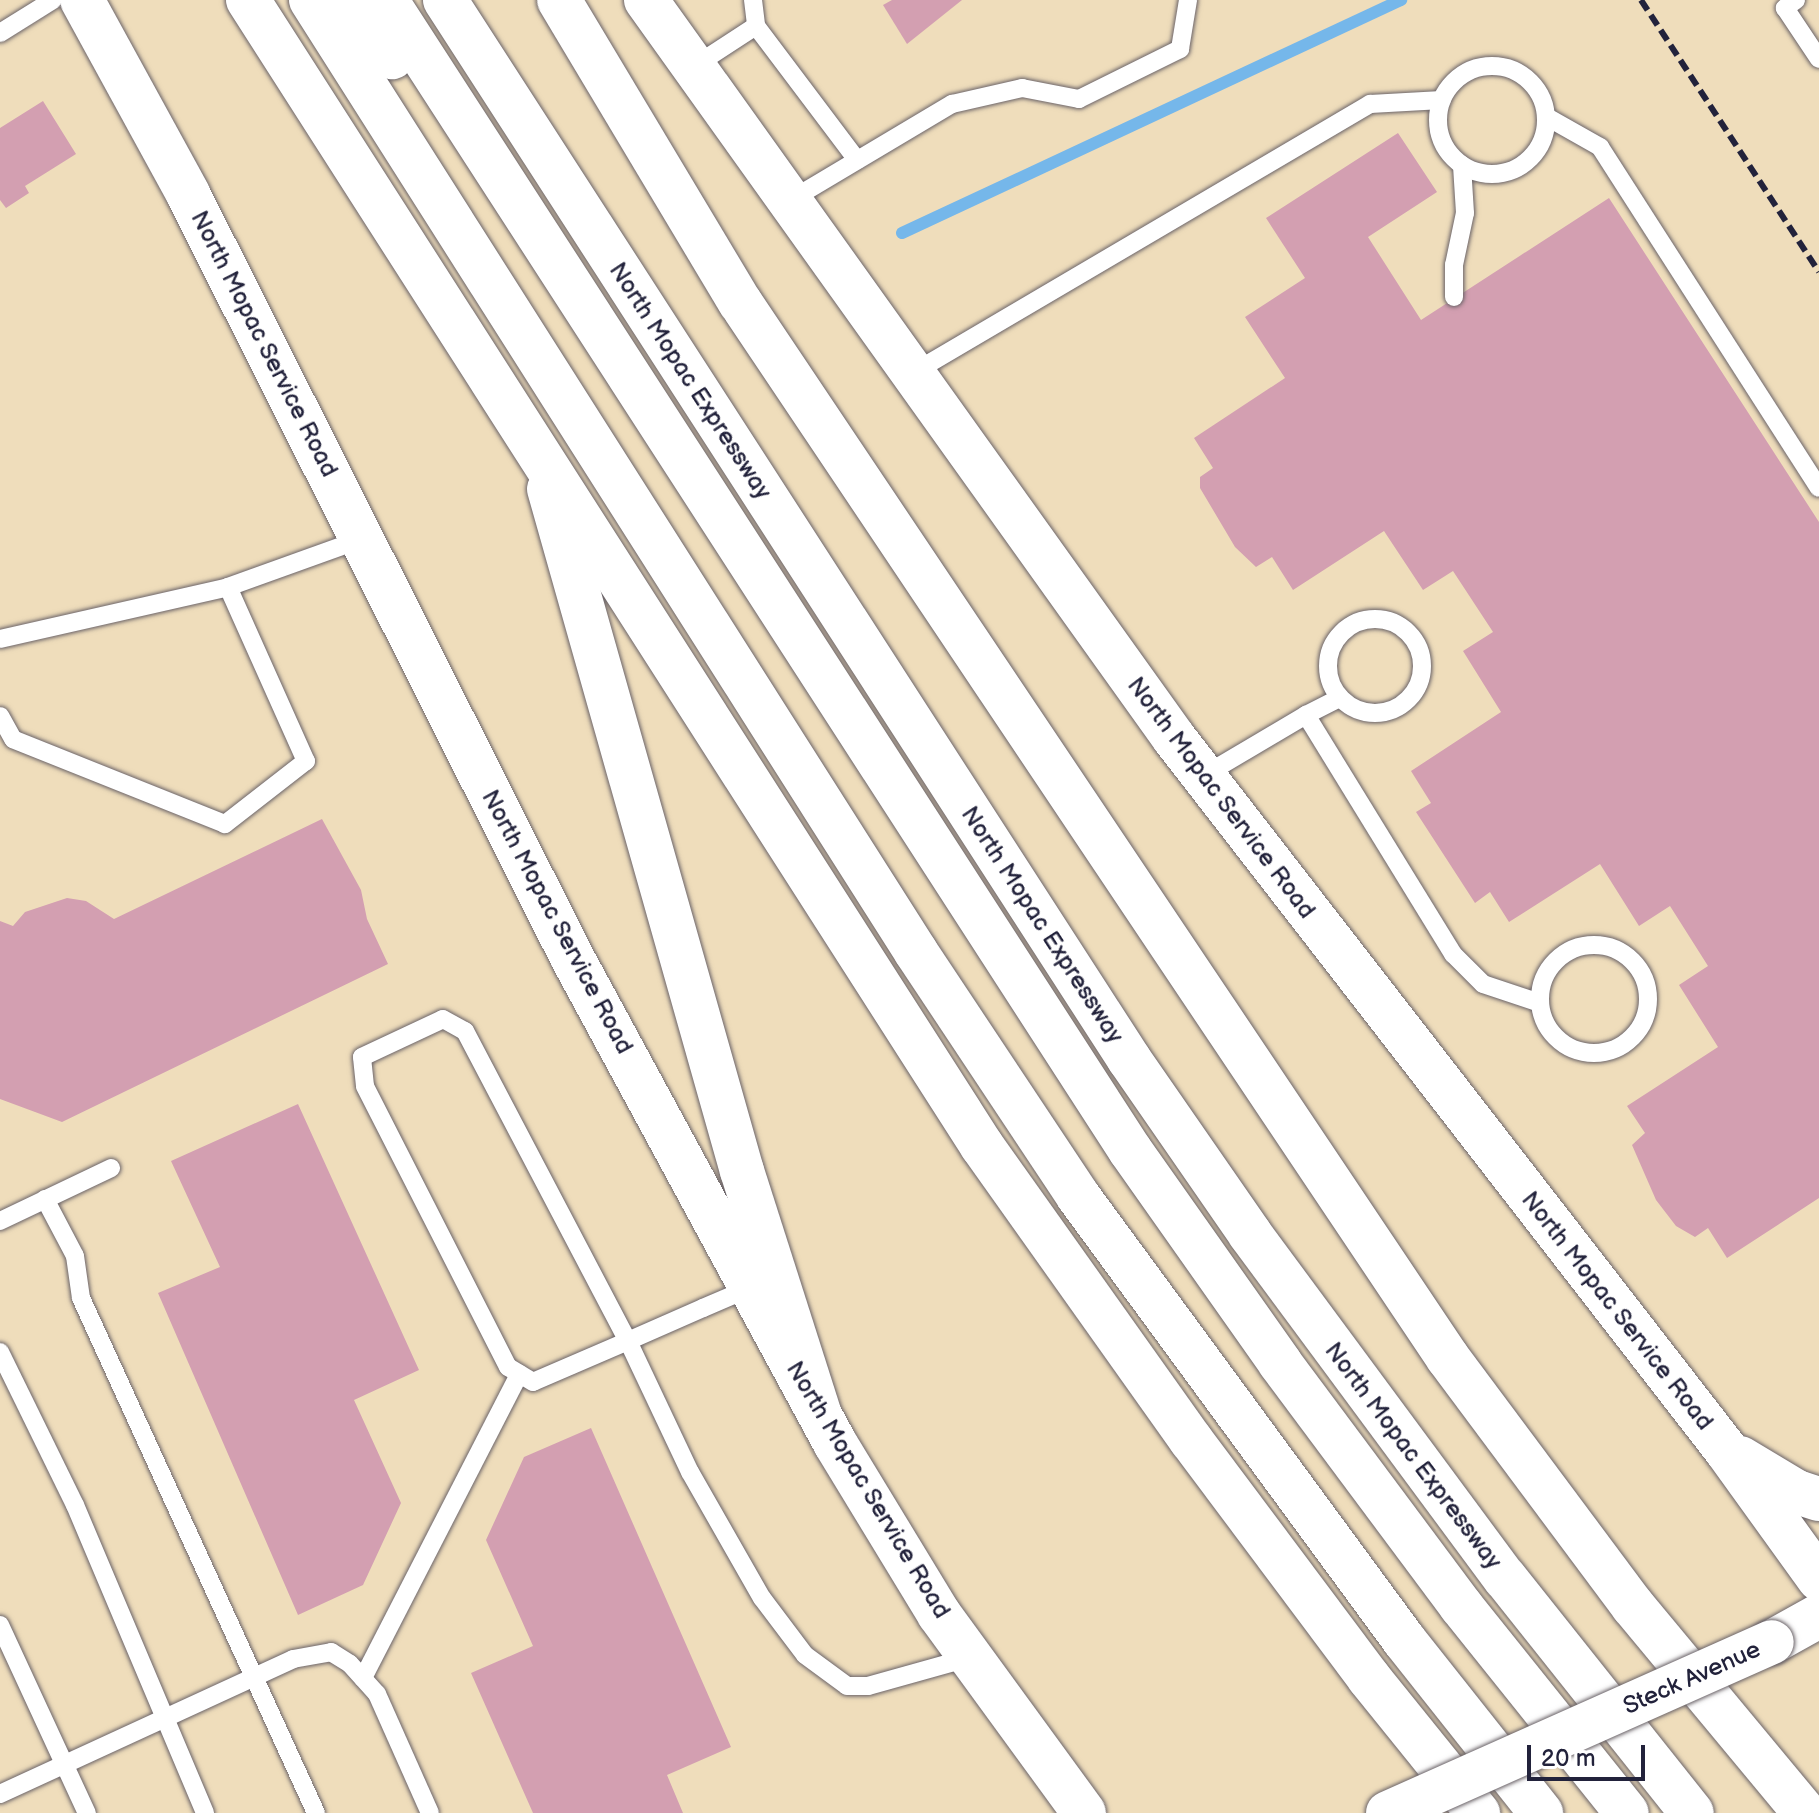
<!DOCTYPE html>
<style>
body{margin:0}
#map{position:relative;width:1819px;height:1813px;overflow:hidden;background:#efddbb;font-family:"Balsamiq Sans",sans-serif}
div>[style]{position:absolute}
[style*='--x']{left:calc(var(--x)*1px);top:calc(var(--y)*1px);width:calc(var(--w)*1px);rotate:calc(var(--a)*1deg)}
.stream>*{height:12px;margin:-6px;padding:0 6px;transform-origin:6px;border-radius:6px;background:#75b7ea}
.building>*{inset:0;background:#d39fb1}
.roads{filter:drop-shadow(0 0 2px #6a6368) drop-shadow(0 0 2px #6a6368)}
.lane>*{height:18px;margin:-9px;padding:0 9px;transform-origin:9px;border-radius:9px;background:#fff}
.lane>.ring{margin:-9px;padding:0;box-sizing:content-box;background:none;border:18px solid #fff;border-radius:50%}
.secondary>*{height:44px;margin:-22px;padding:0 22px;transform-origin:22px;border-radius:22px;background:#fff}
.highway>*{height:44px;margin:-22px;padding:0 22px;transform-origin:22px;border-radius:22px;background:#fff}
.rail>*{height:6px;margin-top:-3px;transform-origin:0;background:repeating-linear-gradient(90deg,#22223b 0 12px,transparent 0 18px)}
.bridges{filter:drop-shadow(0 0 2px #6a6368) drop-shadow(0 0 2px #6a6368)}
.secondary-bridge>*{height:44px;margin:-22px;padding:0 22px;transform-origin:22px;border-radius:22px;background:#fff}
span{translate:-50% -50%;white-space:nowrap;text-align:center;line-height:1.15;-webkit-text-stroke:8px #fff;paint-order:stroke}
.street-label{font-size:24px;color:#22223b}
.scale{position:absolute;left:1527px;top:1745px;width:118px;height:36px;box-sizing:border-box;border:4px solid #22223b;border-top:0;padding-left:10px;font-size:24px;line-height:28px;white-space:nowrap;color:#22223b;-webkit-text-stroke:6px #fff;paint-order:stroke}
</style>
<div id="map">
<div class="stream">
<i style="--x:902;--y:233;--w:551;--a:-25.03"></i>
</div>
<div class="building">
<i style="clip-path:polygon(892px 0,962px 0,907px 44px,883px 5px)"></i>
<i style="clip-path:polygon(43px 101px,76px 154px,25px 186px,29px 193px,6px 208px,0 200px,0 128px)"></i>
<i style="clip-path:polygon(1398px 133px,1437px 192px,1368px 237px,1421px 320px,1609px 198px,1819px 522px,1819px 1198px,1727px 1258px,1708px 1228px,1695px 1237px,1676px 1226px,1656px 1200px,1632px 1145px,1645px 1133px,1627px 1106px,1718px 1047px,1679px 985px,1708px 966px,1670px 906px,1639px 926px,1600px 864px,1509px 922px,1490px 892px,1475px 903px,1416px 812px,1431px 803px,1411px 771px,1501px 712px,1463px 651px,1493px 632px,1453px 571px,1423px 590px,1384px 531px,1293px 590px,1272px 557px,1256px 567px,1235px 547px,1200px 488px,1200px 477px,1213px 468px,1194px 438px,1285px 378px,1245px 317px,1305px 278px,1266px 218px)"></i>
<i style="clip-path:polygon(322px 819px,361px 890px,367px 919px,388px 964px,62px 1122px,0 1099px,0 921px,13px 926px,25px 912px,67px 898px,86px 901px,114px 919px)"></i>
<i style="clip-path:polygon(298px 1104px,419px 1370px,354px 1400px,401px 1503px,363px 1585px,298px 1615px,158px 1293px,220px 1267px,171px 1161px)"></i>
<i style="clip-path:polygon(591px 1428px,731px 1747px,667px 1775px,683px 1813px,533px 1813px,471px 1673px,533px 1646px,486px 1540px,524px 1457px)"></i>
</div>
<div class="roads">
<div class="lane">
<i style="--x:753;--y:0;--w:26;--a:83"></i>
<i style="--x:756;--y:26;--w:168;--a:53"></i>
<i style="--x:1796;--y:0;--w:14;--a:144"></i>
<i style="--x:1785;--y:8;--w:61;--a:56.3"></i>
<i style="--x:0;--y:33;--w:62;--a:-31.9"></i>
<i class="ring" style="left:1438px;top:66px;width:90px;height:90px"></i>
<i style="--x:693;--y:67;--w:75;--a:-33.1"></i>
<i style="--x:1547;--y:117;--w:61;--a:29.5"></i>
<i style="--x:1600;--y:147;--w:405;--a:57.3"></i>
<i style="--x:789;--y:201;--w:190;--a:-30.8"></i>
<i style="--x:952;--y:104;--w:72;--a:-12.9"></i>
<i style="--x:1022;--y:88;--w:58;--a:10.9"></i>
<i style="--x:1079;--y:99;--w:113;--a:-26.3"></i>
<i style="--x:1180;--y:49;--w:50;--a:-80.7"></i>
<i style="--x:1454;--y:297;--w:32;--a:-90"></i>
<i style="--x:1454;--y:265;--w:53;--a:-78.1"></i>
<i style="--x:1465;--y:213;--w:48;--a:-93.6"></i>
<i style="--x:911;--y:374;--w:533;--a:-30.47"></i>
<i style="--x:1370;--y:104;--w:72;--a:-3.2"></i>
<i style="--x:228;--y:587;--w:141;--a:-19.8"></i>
<i class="ring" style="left:1328px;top:619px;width:76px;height:76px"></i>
<i style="--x:0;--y:639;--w:234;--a:-12.8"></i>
<i style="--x:228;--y:587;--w:191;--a:65.9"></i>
<i style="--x:306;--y:761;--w:103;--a:142.1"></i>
<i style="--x:225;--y:824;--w:228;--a:-158.2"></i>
<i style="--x:13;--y:739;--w:26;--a:-119"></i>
<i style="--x:1306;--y:715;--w:37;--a:-27"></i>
<i style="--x:1203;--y:776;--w:120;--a:-30.6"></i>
<i style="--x:1306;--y:715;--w:281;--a:58.4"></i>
<i style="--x:1453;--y:954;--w:42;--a:45"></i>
<i style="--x:1483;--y:984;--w:60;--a:18.4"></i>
<i class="ring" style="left:1540px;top:945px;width:90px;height:90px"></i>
<i style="--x:45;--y:1199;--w:64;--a:62.2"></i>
<i style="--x:75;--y:1256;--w:42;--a:81.9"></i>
<i style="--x:81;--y:1298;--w:566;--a:65.47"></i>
<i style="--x:0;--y:1221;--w:123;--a:-25.5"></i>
<i style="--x:752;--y:1287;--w:53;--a:156.8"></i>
<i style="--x:703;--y:1308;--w:82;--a:156.3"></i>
<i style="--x:628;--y:1341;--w:103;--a:156.7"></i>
<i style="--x:533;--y:1382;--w:29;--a:-149"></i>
<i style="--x:508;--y:1367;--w:315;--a:-117"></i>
<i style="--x:365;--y:1086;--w:29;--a:-96"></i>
<i style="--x:362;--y:1057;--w:89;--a:-25.1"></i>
<i style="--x:443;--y:1019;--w:25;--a:29"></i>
<i style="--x:465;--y:1031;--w:350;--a:62.3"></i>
<i style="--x:628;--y:1341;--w:145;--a:64.7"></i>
<i style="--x:690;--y:1472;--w:145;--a:60.3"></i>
<i style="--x:762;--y:1598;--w:71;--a:53"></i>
<i style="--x:805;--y:1655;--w:52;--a:36.4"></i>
<i style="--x:847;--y:1686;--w:21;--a:0"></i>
<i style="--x:868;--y:1686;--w:104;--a:-15.6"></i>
<i style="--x:0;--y:1352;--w:170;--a:63.9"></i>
<i style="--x:75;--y:1505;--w:334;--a:67.1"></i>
<i style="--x:0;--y:1625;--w:207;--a:65.2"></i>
<i style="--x:363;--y:1678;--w:342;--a:-62.8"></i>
<i style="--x:0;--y:1794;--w:323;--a:-24.7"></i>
<i style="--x:293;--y:1659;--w:39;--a:-10"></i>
<i style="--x:331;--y:1652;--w:22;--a:32"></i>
<i style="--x:350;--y:1664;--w:40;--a:48"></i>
<i style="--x:377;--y:1694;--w:130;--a:66"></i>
</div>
<div class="secondary">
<i style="--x:82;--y:0;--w:221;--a:61.3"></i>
<i style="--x:188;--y:194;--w:856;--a:63.29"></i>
<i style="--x:573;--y:959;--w:550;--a:61.57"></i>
<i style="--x:835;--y:1443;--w:200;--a:58.7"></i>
<i style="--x:939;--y:1614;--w:246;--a:53.9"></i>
<i style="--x:559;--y:0;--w:352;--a:59.1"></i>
<i style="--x:740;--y:302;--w:1271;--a:56.16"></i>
<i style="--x:1448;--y:1358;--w:309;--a:53.3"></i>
<i style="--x:1633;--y:1606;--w:269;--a:50.3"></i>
<i style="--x:646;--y:0;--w:907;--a:54.42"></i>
<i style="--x:1174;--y:738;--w:901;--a:52.21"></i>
<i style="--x:1726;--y:1450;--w:159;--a:54.2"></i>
<i style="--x:1740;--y:1458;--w:66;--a:30.8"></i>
<i style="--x:1797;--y:1492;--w:23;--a:18"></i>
<i style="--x:1772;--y:1642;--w:54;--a:-29"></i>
</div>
<div class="highway">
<i style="--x:248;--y:0;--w:1361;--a:57.36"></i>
<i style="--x:982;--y:1146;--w:361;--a:54.6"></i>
<i style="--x:1191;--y:1440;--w:297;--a:53.2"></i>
<i style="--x:1369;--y:1678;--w:174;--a:51.1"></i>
<i style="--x:311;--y:0;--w:1128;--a:57.56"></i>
<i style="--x:916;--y:952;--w:293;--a:56.4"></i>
<i style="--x:1078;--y:1196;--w:551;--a:53.71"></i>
<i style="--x:1404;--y:1640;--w:221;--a:51.6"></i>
<i style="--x:352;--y:0;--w:70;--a:54.9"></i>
<i style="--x:386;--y:0;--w:1370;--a:57.1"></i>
<i style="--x:1130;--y:1150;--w:261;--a:54.8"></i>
<i style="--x:1280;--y:1363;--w:303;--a:53.3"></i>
<i style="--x:1461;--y:1606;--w:265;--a:51.3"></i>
<i style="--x:445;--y:0;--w:1261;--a:57.14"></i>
<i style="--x:1129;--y:1059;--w:213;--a:55.3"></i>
<i style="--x:1250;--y:1234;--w:428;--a:53.5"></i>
<i style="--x:1505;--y:1578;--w:300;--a:51.5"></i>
<i style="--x:549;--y:489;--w:709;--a:74.2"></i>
<i style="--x:742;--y:1171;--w:253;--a:72.3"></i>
</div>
</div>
<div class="rail">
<i style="--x:1641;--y:0;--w:325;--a:56.8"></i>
</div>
<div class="bridges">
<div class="secondary-bridge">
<i style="--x:1388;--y:1813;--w:420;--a:-24"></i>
</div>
</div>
<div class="street-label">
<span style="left:264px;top:344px;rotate:63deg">North Mopac Service Road</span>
<span style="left:690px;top:381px;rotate:57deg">North Mopac Expressway</span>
<span style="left:1221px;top:798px;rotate:53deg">North Mopac Service Road</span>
<span style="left:557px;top:922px;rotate:62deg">North Mopac Service Road</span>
<span style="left:1042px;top:925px;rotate:57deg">North Mopac Expressway</span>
<span style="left:1617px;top:1311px;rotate:52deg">North Mopac Service Road</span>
<span style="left:1413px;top:1456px;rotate:53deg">North Mopac Expressway</span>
<span style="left:868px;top:1490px;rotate:59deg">North Mopac Service Road</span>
<span style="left:1692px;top:1678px;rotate:-24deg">Steck Avenue</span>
</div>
<div class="scale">20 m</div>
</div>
